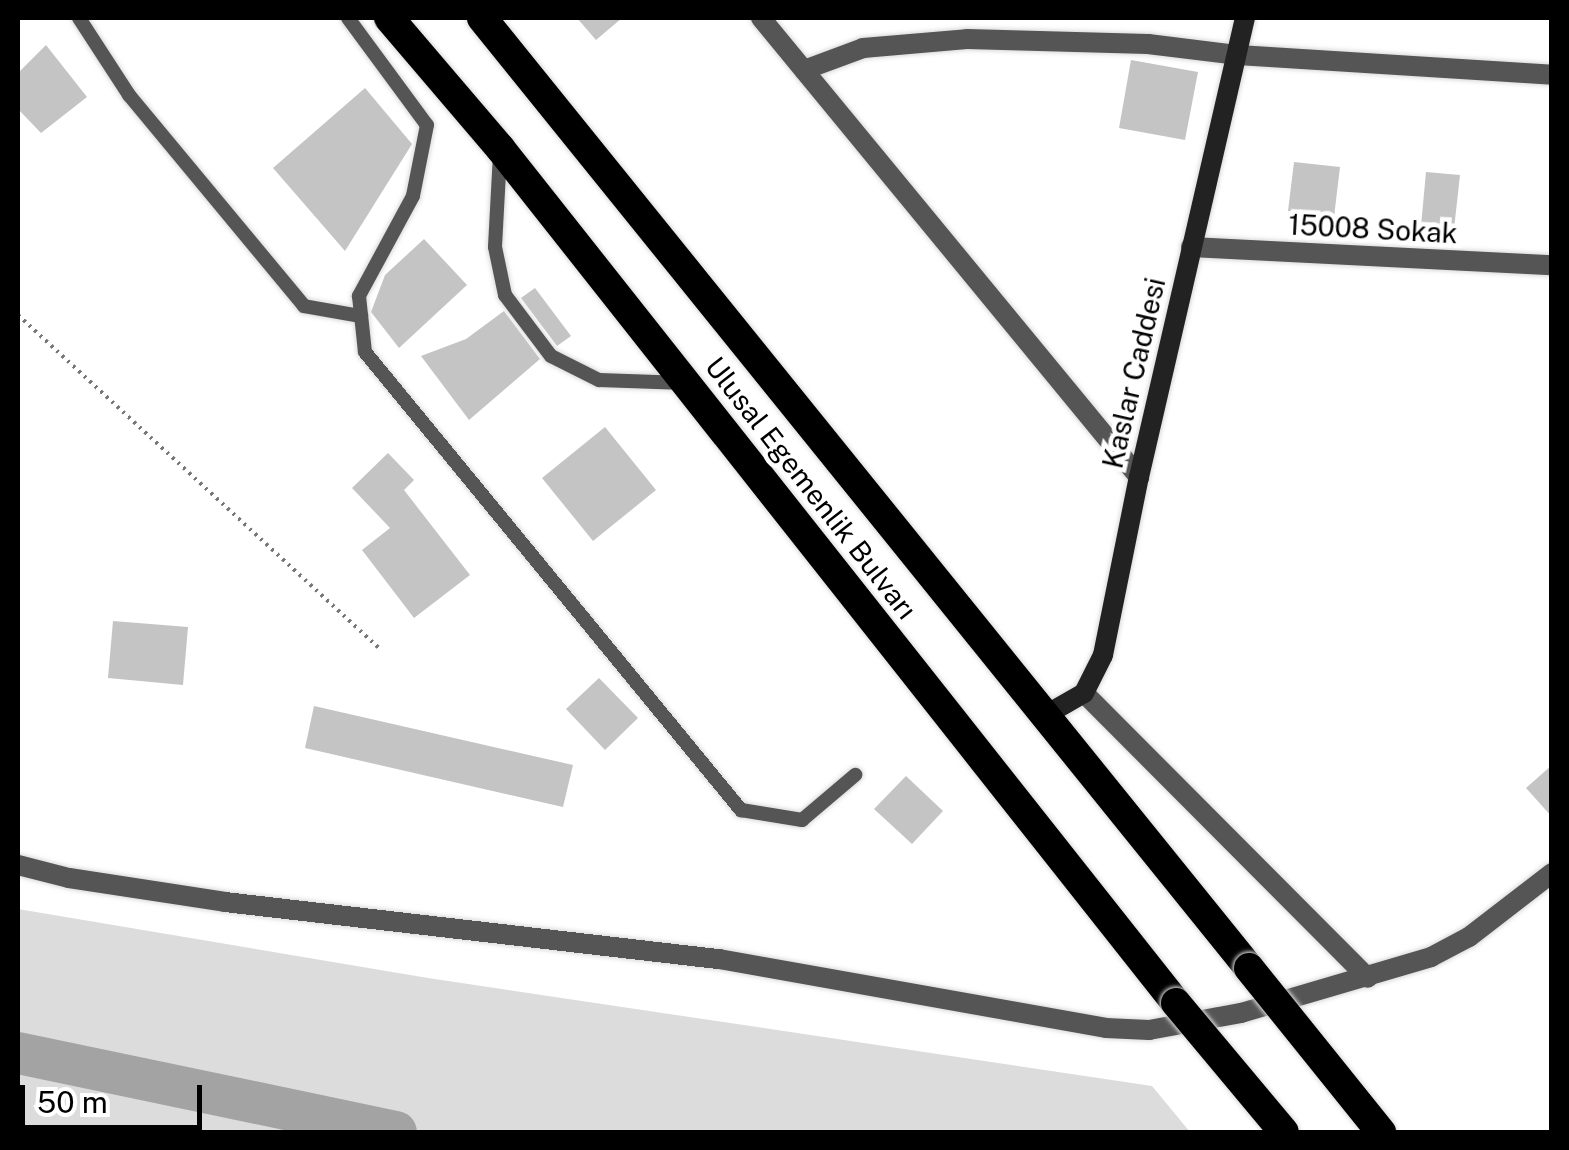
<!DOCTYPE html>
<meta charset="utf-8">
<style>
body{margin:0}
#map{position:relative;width:1569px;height:1150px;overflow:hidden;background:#fff;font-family:"Public Sans",sans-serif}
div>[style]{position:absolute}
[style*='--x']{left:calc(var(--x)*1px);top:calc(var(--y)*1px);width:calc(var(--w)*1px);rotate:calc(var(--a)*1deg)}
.green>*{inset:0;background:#dcdcdc}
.river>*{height:42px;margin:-21px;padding:0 21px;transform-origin:21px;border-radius:21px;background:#a3a3a3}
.building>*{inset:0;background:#c4c4c4}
.path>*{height:4px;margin-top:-2px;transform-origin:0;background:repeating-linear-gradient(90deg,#777 0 2.5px,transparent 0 7.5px)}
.roads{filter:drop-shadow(0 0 2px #dbdbdb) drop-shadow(0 0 2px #dbdbdb)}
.lane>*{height:14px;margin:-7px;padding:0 7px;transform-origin:7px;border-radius:7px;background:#555}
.street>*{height:20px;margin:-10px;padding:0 10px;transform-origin:10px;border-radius:10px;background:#555}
.secondary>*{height:20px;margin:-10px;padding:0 10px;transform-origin:10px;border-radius:10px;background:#222}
.highway>*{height:30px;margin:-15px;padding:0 15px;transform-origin:15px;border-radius:15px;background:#000}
.bridges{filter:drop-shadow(0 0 2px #dbdbdb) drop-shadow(0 0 2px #dbdbdb)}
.highway-bridge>*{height:30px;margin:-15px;padding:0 15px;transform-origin:15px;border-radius:15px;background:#000}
span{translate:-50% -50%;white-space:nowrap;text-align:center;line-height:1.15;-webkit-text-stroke:9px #fff;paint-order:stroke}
.street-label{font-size:28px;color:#000}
.frame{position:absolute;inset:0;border:20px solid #000;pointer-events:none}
.scale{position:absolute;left:20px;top:1085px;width:182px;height:45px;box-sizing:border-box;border:5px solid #000;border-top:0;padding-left:12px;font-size:30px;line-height:35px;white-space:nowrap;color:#000;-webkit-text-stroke:8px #fff;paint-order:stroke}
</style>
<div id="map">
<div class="green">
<i style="clip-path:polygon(18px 909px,428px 978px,1152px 1086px,1190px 1132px,18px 1132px)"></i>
</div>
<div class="river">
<i style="--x:18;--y:1053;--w:386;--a:11.8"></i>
</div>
<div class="building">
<i style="clip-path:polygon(577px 18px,622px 18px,596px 40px)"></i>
<i style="clip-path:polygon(46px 45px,87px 97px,41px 133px,18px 109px,18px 73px)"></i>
<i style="clip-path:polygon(1131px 60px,1198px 72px,1185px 140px,1119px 128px)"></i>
<i style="clip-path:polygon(365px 88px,412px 144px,345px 251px,273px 168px)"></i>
<i style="clip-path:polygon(1294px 162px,1340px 167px,1334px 217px,1288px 211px)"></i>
<i style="clip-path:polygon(1426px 172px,1460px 175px,1454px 229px,1421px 226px)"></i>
<i style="clip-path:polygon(424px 239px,467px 285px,399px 348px,371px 312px,385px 275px)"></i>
<i style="clip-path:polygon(535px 288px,571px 336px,557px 346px,521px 298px)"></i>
<i style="clip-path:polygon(504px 311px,540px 359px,469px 420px,421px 356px,466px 339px)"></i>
<i style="clip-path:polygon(605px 427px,656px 490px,593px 541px,542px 478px)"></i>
<i style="clip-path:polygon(388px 453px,414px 480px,404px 490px,470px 575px,414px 618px,362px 550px,390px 528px,352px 488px)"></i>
<i style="clip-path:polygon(113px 621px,188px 627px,183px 685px,108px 678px)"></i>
<i style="clip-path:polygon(599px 678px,638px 718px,605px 750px,566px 709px)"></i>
<i style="clip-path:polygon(314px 706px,573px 765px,563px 807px,305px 748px)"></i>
<i style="clip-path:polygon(1552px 765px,1552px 817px,1526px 788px)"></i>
<i style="clip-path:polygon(906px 776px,943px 811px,912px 844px,874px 809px)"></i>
</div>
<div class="path">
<i style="--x:18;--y:315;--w:494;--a:42.7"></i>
</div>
<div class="roads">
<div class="lane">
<i style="--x:79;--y:18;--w:92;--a:57"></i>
<i style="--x:129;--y:95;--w:274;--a:50.3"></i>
<i style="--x:304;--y:306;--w:58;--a:10"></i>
<i style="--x:348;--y:18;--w:133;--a:53.6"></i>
<i style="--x:427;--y:125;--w:72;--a:101.2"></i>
<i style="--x:413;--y:196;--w:114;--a:118.4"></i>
<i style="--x:359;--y:296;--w:56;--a:83.9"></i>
<i style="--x:365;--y:352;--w:593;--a:50.62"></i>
<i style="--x:741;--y:810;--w:62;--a:9.3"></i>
<i style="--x:802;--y:820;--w:70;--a:-40.3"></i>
<i style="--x:500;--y:154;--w:93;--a:93.1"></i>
<i style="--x:495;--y:247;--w:49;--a:78.2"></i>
<i style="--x:505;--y:295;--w:76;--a:53"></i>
<i style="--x:551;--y:356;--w:54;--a:26.6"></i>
<i style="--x:599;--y:380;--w:86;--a:2"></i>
</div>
<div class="street">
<i style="--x:761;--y:18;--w:595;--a:50.53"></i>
<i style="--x:804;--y:70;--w:63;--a:-20.4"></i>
<i style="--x:863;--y:48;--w:104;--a:-4.9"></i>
<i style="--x:967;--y:39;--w:181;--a:1.6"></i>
<i style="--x:1148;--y:44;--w:91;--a:7"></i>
<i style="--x:1238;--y:55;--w:315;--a:3.6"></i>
<i style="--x:1191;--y:247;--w:361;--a:2.9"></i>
<i style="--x:1084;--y:693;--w:402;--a:45.1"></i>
<i style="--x:18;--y:865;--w:53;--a:14.3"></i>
<i style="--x:69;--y:878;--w:158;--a:8.7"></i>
<i style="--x:225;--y:902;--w:497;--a:6.6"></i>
<i style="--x:719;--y:959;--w:393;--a:10.1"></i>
<i style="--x:1106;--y:1028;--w:43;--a:2.7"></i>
<i style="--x:1149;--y:1030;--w:94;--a:-10.5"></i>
<i style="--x:1241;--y:1013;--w:198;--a:-16.4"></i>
<i style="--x:1431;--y:957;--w:43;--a:-27.8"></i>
<i style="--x:1469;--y:937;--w:105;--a:-37.6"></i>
</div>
<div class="secondary">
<i style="--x:1044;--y:716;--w:46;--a:-29.9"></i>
<i style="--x:1084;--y:693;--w:42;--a:-63.4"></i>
<i style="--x:1103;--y:655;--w:182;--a:-78.6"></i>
<i style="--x:1139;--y:477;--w:471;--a:-77"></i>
</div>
<div class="highway">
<i style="--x:389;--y:18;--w:171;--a:49.5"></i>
<i style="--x:500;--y:148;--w:1090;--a:51.67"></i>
<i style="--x:482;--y:18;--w:1221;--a:51.08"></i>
</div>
</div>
<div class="bridges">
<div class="highway-bridge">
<i style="--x:1249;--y:968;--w:211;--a:51.2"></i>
<i style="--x:1176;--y:1003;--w:168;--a:50.1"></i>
</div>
</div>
<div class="street-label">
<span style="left:1373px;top:229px;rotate:3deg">15008 Sokak</span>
<span style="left:1134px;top:373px;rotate:-77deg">Kaslar Caddesi</span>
<span style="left:811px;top:488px;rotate:52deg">Ulusal Egemenlik Bulvarı</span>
</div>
<div class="frame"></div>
<div class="scale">50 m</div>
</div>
